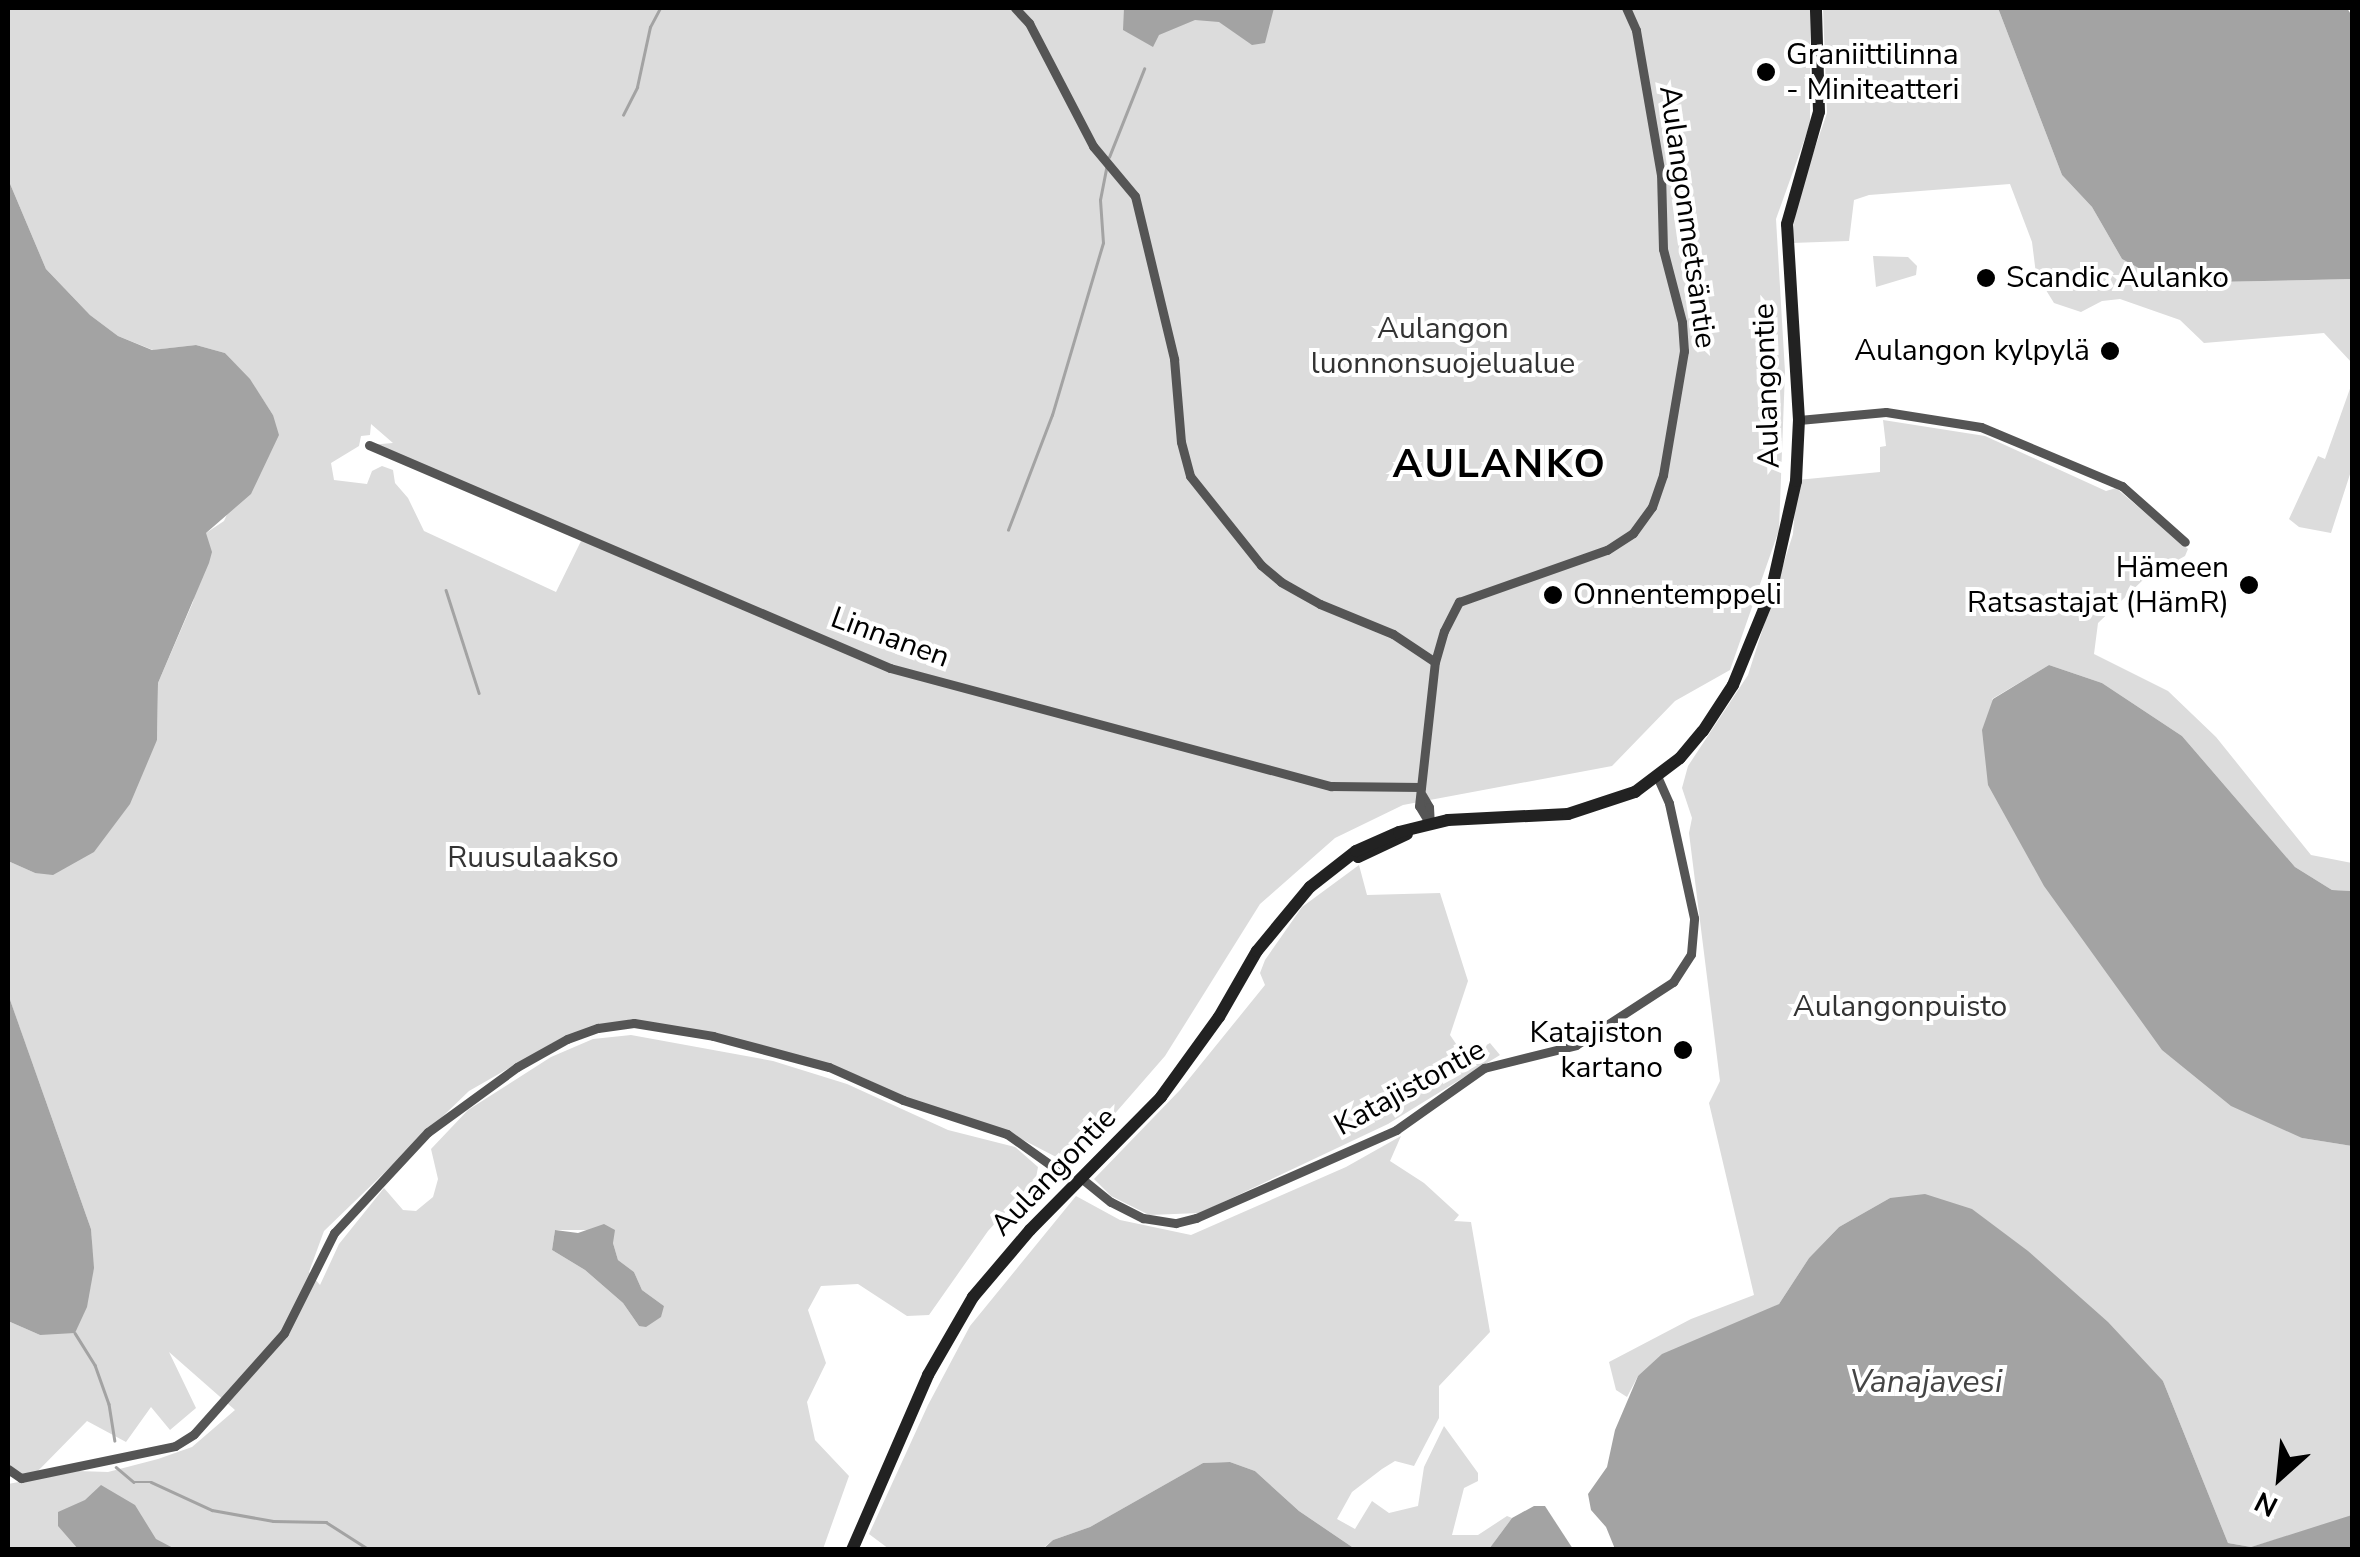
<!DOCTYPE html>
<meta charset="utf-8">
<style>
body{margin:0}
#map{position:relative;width:2360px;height:1557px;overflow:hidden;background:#fff;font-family:"Nunito Sans",sans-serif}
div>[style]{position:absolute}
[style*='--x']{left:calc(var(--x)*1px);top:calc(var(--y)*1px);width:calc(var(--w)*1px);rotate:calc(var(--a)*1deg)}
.green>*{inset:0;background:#dcdcdc}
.water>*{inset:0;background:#a3a3a3}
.stream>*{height:2.5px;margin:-1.25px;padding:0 1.25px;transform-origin:1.25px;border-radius:1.25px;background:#a3a3a3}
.street>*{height:9px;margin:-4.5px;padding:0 4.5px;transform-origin:4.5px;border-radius:4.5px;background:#555}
.secondary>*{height:12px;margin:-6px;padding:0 6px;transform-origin:6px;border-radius:6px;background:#222}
.dots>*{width:28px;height:28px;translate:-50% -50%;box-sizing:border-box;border:5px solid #fff;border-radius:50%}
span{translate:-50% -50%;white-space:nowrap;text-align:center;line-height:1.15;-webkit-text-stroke:8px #fff;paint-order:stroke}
.poi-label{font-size:30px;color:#000}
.left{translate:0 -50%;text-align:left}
.right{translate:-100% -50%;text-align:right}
.street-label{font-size:30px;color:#000}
.park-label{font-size:30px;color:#333}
.water-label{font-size:32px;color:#444;font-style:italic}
.district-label{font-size:40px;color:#000;font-weight:700;letter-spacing:2.5px}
.frame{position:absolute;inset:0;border:10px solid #000;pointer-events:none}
.north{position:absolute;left:2230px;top:1427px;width:100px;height:100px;-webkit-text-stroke:8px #fff;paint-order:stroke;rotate:207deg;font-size:28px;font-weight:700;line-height:40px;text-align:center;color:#000}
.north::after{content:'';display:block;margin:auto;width:35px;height:45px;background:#000;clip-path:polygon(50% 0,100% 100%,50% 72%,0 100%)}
</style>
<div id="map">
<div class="green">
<i style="clip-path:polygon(evenodd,8px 8px,1810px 8px,1810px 124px,1776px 219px,1785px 372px,1779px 530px,1730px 670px,1675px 701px,1612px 766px,1403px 805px,1335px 838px,1260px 904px,1165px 1056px,1084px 1149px,1062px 1160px,1004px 1130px,906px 1098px,862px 1077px,632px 1019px,565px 1036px,469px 1091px,324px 1231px,309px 1272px,320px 1285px,339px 1244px,384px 1188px,403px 1210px,416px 1211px,433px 1197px,438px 1179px,431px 1149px,468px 1110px,551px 1057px,593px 1039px,631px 1035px,773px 1061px,847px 1084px,948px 1130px,1015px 1147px,1038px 1167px,1036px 1178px,988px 1231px,929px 1315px,907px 1316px,858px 1284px,821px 1286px,808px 1310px,826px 1363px,807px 1402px,815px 1440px,849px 1476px,823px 1549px,8px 1549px,8px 1484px,78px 1471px,108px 1472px,158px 1459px,192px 1447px,235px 1410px,169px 1352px,196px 1408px,170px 1430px,151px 1407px,126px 1442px,87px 1421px,34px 1475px,8px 1477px,8px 1321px,40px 1335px,93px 1268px,91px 1229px,8px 994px,8px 861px,35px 873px,157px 740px,158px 683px,193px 602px,206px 533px,224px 521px,273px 415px,250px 380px,225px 353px,196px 345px,153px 350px,118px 336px,90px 315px,46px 269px,8px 179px,8px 8px,371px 424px,393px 443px,369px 445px,582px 539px,556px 592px,424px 531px,408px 498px,395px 483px,393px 470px,382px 466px,372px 471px,367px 484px,334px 480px,331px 463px,359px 446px,361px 436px,370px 435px,371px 424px,8px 8px,555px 1230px,588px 1230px,613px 1243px,618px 1260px,634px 1272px,642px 1290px,664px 1306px,639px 1326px,623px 1303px,585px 1270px,552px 1250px,555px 1230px)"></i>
<i style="clip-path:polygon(1823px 8px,1998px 8px,2062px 175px,2092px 207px,2122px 259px,2166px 283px,2352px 279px,2352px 363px,2324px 333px,2204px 343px,2180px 320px,2120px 299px,2102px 301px,2081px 312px,2054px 303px,2036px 274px,2032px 242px,2010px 184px,1869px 195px,1854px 200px,1849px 241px,1791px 243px,1798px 197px,1827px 113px)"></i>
<i style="clip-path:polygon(1873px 256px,1908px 257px,1917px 266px,1916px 275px,1876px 287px)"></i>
<i style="clip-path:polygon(2352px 383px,2352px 468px,2331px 533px,2299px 527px,2289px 519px,2318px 456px,2325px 459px)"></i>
<i style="clip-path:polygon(1883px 420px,1985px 436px,2106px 491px,2116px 488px,2188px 549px,2185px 556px,2144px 579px,2098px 623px,2094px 654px,2168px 691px,2216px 737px,2311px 855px,2352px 863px,2352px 891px,2332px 890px,2295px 867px,2182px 736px,2102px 683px,2049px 665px,1992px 699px,2302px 1138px,2352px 1146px,2352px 1515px,2339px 1521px,2251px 1547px,2228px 1543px,2163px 1381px,1890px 1198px,1839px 1227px,1809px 1258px,1779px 1304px,1638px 1376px,1627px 1397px,1616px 1390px,1609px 1362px,1691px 1319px,1754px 1295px,1709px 1103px,1720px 1081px,1689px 833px,1692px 818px,1682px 788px,1688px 766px,1748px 675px,1793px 534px,1797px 480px,1880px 472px,1880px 447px,1886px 446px)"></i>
<i style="clip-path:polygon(1359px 865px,1367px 895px,1440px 893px,1468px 981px,1450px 1035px,1465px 1057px,1490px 1043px,1500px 1055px,1388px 1124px,1200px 1213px,1149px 1215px,1111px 1196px,1094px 1179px,1180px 1090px,1265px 985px,1260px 973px,1265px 960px,1302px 907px)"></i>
<i style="clip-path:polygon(1401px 1136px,1390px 1161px,1424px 1183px,1459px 1215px,1454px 1221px,1471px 1222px,1490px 1332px,1439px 1386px,1439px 1418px,1414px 1466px,1395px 1461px,1382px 1469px,1352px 1492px,1337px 1519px,1355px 1529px,1372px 1501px,1389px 1513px,1418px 1506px,1424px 1467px,1444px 1426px,1478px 1473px,1478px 1481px,1464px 1488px,1452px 1535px,1478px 1535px,1507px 1516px,1512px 1518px,1489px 1549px,1355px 1549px,1299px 1511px,1255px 1471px,1230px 1462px,1203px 1463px,1090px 1527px,1053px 1540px,1042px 1549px,889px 1549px,869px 1534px,928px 1405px,970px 1326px,1076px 1196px,1120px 1220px,1191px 1235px,1346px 1167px)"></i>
</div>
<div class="water">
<i style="clip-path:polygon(1124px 8px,1274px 8px,1265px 43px,1252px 45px,1219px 22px,1195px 20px,1159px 35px,1153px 47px,1123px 30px)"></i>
<i style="clip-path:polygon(1998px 8px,2347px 8px,2352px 16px,2352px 279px,2166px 283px,2122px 259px,2092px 207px,2062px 175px)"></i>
<i style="clip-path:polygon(8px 179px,46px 269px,90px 315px,118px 336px,152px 350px,196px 345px,225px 353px,250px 379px,273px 415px,279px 435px,251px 494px,206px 533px,212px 552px,209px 563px,158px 683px,157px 740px,130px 804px,94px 852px,53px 875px,35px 873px,8px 861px)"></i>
<i style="clip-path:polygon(2049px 665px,2102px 683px,2182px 736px,2295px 867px,2332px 890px,2352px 891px,2352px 1146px,2302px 1138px,2231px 1106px,2162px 1050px,2044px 886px,1988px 785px,1982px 730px,1993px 699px)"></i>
<i style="clip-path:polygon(8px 994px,91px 1229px,94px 1268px,87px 1307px,75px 1333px,40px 1335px,8px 1321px)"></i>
<i style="clip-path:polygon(1925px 1194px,1972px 1209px,2028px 1251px,2108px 1322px,2163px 1381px,2228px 1543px,2251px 1547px,2352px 1515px,2352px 1549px,1615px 1549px,1606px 1527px,1591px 1510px,1588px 1494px,1607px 1467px,1615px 1430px,1638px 1376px,1662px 1354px,1779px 1304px,1809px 1258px,1839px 1227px,1890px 1198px)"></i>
<i style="clip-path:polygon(604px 1224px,615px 1230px,613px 1243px,618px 1260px,634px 1272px,642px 1290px,664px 1306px,661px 1317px,646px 1327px,639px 1326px,623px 1303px,585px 1270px,552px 1250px,555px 1230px,578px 1233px)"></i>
<i style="clip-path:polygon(1230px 1462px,1255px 1471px,1299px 1511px,1355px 1549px,1043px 1549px,1053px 1540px,1090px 1527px,1203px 1463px)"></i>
<i style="clip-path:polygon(101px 1485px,135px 1505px,156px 1539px,175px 1549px,78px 1549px,58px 1526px,58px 1512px,85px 1500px)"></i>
<i style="clip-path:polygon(1534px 1506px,1545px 1506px,1573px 1549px,1489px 1549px,1512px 1518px)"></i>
</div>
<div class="stream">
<i style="--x:623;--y:115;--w:31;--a:-63"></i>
<i style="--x:637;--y:87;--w:61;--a:-77.8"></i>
<i style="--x:650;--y:27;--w:21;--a:-62"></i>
<i style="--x:1109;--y:157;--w:95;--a:-68.3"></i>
<i style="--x:1008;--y:530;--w:123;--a:-69.1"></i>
<i style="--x:1052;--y:415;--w:179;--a:-73.5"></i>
<i style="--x:1103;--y:243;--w:43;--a:-94"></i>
<i style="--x:1100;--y:200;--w:32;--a:-79"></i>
<i style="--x:446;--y:590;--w:108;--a:72.2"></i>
<i style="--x:75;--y:1333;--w:38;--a:58"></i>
<i style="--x:95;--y:1365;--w:41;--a:70.3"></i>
<i style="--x:109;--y:1404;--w:37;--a:81"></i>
<i style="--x:116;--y:1467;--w:23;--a:40"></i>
<i style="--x:134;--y:1482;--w:17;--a:0"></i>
<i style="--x:151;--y:1482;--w:67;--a:24.7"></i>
<i style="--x:212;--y:1510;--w:62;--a:10.2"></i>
<i style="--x:273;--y:1521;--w:53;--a:1.1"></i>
<i style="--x:326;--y:1522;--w:52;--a:32.5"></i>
</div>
<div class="street">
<i style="--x:1015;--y:8;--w:21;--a:47"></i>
<i style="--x:1029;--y:23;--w:139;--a:62.5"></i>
<i style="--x:1093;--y:146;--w:65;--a:50"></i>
<i style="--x:1135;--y:196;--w:168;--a:76.5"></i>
<i style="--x:1174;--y:359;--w:83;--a:85.2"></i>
<i style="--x:1181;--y:442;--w:35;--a:75"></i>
<i style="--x:1190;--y:476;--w:114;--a:51.4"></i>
<i style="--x:1261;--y:565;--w:26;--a:40"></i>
<i style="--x:1281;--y:582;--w:45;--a:29.4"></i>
<i style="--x:1320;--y:604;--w:79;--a:22.3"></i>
<i style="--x:1393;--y:634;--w:50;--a:33.7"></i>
<i style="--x:1435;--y:662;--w:32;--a:-74"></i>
<i style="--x:1444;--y:631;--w:33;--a:-63"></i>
<i style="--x:1459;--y:602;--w:157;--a:-19.4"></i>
<i style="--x:1607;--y:550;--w:31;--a:-33"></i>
<i style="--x:1633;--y:533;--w:32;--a:-54"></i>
<i style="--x:1652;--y:507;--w:34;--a:-71"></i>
<i style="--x:1663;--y:475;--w:126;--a:-80.4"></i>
<i style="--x:1684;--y:351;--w:29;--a:-94"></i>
<i style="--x:1682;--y:322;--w:75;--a:-104.6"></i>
<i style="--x:1663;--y:249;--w:74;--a:-91.5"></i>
<i style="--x:1661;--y:175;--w:147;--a:-99.8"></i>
<i style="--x:1636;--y:30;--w:24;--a:-114"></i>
<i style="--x:1799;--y:420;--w:87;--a:-5.3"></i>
<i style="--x:1886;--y:412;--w:96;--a:9"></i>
<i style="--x:1981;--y:427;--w:153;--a:22.7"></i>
<i style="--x:2122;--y:486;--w:84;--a:41.6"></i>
<i style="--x:369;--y:445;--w:567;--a:23.17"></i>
<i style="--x:890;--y:668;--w:457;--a:15"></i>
<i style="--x:1331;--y:786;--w:90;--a:0.6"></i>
<i style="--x:1422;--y:795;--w:14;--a:60"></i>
<i style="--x:1429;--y:807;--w:17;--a:87"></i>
<i style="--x:1430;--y:824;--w:21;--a:-121"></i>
<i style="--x:1419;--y:806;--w:145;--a:-83.7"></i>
<i style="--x:1081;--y:1178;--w:38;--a:39"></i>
<i style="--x:1111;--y:1202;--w:36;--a:27"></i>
<i style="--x:1143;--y:1218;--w:33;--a:9"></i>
<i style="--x:1176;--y:1223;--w:21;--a:-14"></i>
<i style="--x:1196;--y:1218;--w:219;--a:-23.7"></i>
<i style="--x:1396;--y:1130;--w:108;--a:-35.2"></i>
<i style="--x:1484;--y:1068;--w:95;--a:-14"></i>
<i style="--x:1576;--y:1045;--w:116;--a:-33"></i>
<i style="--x:1673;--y:982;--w:33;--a:-57"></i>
<i style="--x:1691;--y:954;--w:36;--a:-85"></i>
<i style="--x:1694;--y:918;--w:118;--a:-102.3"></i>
<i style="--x:1669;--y:803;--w:27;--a:-114"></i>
<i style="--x:8;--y:1469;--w:16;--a:35"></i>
<i style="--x:21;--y:1478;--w:157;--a:-11.7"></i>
<i style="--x:175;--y:1446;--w:22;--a:-32"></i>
<i style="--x:194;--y:1434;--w:135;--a:-48.3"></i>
<i style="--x:284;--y:1333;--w:112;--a:-63.4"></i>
<i style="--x:334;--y:1233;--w:138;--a:-47.1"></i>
<i style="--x:428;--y:1132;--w:110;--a:-36.1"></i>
<i style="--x:517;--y:1067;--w:57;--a:-29.2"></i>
<i style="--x:567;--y:1039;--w:33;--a:-20"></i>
<i style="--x:598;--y:1028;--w:36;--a:-8"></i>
<i style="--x:634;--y:1023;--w:80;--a:9.3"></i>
<i style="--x:713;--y:1036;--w:120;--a:15"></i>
<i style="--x:829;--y:1067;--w:81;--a:24"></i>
<i style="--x:903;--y:1100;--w:109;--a:18.1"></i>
<i style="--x:1007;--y:1134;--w:85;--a:35.4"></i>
</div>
<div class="secondary">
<i style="--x:1358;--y:857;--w:54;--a:-25.1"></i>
<i style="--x:852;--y:1550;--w:191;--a:-66.5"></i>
<i style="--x:928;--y:1375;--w:90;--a:-60"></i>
<i style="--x:973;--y:1297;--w:88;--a:-49.6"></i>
<i style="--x:1030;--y:1230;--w:187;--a:-45.4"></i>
<i style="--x:1161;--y:1097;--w:99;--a:-54.1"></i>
<i style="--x:1219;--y:1017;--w:76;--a:-60.1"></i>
<i style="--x:1257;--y:951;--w:83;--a:-50.4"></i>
<i style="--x:1310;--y:887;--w:58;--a:-38"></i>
<i style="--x:1356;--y:851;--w:47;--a:-23.8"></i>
<i style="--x:1399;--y:832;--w:50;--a:-13.8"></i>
<i style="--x:1448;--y:820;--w:120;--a:-2.9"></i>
<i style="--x:1568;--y:814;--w:71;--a:-18.2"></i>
<i style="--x:1635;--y:792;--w:56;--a:-37.1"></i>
<i style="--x:1680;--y:758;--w:35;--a:-50"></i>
<i style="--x:1703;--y:731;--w:55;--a:-56.9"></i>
<i style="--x:1733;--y:685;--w:100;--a:-67.8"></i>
<i style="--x:1771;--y:592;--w:114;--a:-77.3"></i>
<i style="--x:1796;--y:481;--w:61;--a:-87.2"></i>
<i style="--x:1799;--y:420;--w:196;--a:-93.5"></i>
<i style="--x:1787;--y:224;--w:116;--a:-74.1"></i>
<i style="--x:1819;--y:112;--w:104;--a:-91.7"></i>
</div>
<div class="dots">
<i style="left:1766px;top:72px;background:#000"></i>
<i style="left:1986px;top:278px;background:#000"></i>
<i style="left:2110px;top:351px;background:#000"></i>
<i style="left:2249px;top:585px;background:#000"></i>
<i style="left:1553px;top:595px;background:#000"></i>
<i style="left:1683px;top:1050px;background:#000"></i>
</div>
<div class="poi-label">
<span class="left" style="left:1786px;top:72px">Graniittilinna<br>- Miniteatteri</span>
<span class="left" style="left:2006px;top:278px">Scandic Aulanko</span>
<span class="right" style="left:2090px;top:351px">Aulangon kylpylä</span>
<span class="right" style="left:2229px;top:585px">Hämeen<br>Ratsastajat (HämR)</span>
<span class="left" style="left:1573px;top:595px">Onnentemppeli</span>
<span class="right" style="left:1663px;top:1050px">Katajiston<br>kartano</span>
</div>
<div class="street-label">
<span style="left:1687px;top:217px;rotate:82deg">Aulangonmetsäntie</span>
<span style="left:1767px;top:386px;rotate:-92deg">Aulangontie</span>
<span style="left:890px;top:638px;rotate:20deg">Linnanen</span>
<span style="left:1410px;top:1088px;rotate:-29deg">Katajistontie</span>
<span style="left:1054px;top:1172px;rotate:-46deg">Aulangontie</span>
</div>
<div class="park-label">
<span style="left:1443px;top:346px">Aulangon<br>luonnonsuojelualue</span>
<span style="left:533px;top:858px">Ruusulaakso</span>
<span style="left:1900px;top:1007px">Aulangonpuisto</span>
</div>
<div class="water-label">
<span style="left:1926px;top:1382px">Vanajavesi</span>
</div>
<div class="district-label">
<span style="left:1500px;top:464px">AULANKO</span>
</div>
<div class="frame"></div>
<div class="north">N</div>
</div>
